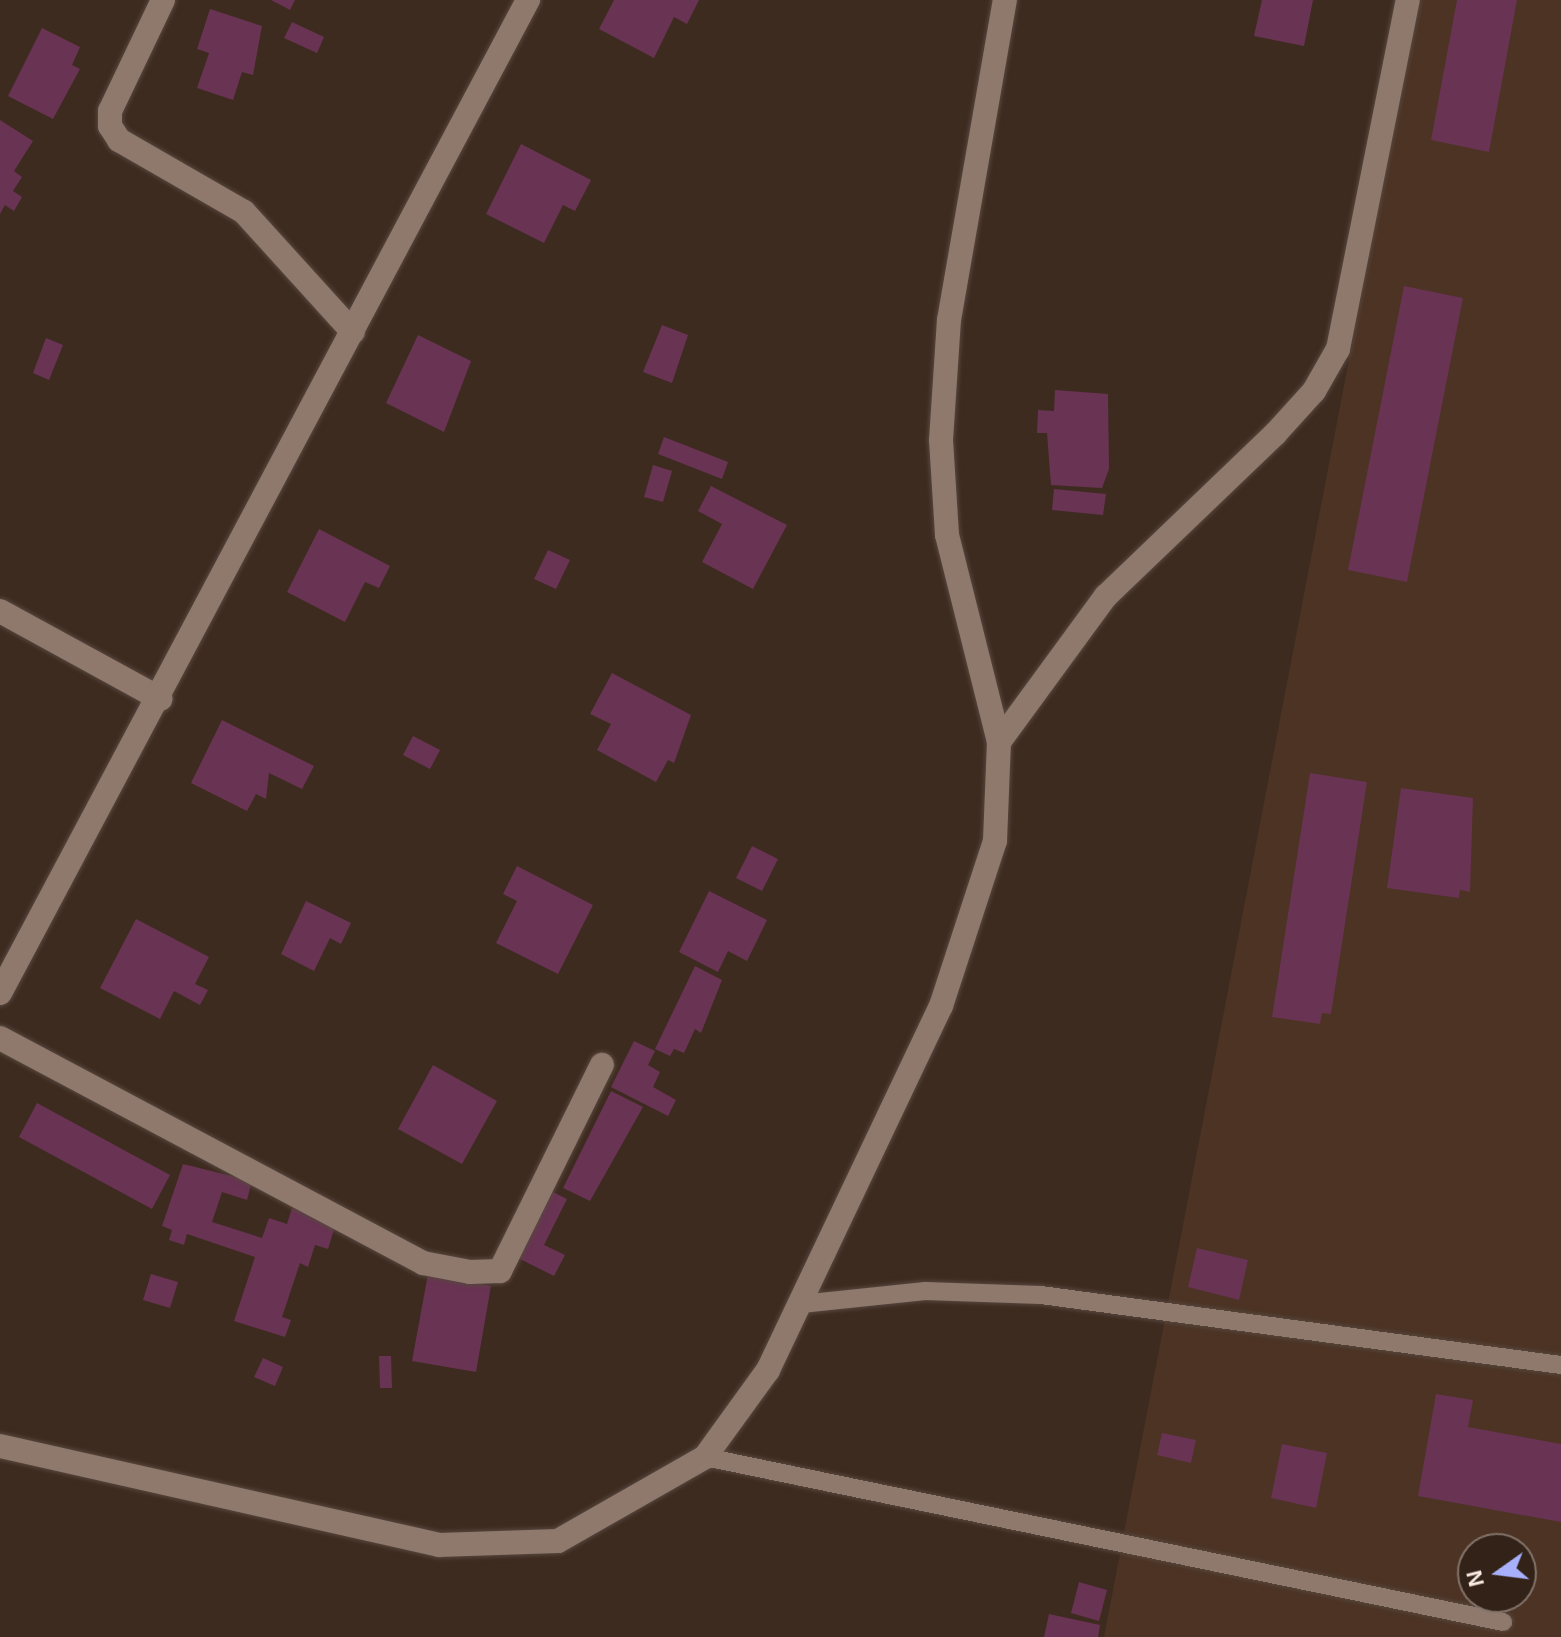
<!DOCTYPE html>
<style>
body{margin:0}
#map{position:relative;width:1561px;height:1637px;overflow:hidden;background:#3e2b20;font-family:Arial,sans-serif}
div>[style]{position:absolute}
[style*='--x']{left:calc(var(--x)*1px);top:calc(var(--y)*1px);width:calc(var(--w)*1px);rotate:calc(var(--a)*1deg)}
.built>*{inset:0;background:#4c3324}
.building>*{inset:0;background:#693353}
.roads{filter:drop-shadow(0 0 2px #57473e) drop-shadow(0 0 2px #57473e)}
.lane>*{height:18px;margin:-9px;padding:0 9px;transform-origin:9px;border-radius:9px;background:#8f796d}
.street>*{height:24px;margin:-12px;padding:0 12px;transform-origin:12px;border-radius:12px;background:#8f796d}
.secondary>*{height:24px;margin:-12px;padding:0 12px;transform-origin:12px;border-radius:12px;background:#8f796d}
span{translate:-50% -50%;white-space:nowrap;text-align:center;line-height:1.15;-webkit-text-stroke:7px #332217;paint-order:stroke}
.north{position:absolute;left:1457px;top:1533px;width:80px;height:80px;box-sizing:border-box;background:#332217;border:2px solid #827269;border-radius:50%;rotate:256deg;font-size:22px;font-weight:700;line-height:32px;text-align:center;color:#f8ebe4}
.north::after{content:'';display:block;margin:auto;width:28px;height:36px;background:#a8b0fc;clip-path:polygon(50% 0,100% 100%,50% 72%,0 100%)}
</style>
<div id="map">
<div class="built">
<i style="clip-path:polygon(evenodd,1418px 0,1561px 0,1561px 1637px,1104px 1637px,1418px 0,1473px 1549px,1521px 1549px,1521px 1597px,1473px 1597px,1473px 1549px)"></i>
</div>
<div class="building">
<i style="clip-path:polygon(271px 0,295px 0,290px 10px)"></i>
<i style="clip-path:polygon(614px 0,699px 0,687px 24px,674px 17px,654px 58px,599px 29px)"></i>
<i style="clip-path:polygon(1262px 0,1313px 0,1304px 46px,1254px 36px)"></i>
<i style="clip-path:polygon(1457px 0,1517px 0,1489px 152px,1431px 140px)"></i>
<i style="clip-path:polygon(210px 9px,262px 26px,253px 75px,242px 72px,233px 100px,197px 88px,209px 53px,197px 49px)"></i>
<i style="clip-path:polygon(292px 22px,324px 37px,317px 53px,284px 38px)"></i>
<i style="clip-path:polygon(42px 28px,80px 47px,72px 65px,80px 69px,53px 119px,8px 96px)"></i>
<i style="clip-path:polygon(0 120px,33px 141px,14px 171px,22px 177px,13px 191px,22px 197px,14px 211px,5px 205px,0 214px)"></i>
<i style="clip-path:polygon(521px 144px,591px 180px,575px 211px,563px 205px,544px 243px,486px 214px)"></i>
<i style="clip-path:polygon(1404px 286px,1463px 298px,1407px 582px,1348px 570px)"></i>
<i style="clip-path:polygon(662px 325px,688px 335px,672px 383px,643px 372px)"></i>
<i style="clip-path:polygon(418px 335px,471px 361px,444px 432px,386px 403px)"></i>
<i style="clip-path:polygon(46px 338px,63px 345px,49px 380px,33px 373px)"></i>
<i style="clip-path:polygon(1055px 390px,1108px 394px,1109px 469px,1102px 488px,1051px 485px,1047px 433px,1037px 433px,1038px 410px,1054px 411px)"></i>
<i style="clip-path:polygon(664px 437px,728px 462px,722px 479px,658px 454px)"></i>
<i style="clip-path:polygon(653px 465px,672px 471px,663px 502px,644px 497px)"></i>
<i style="clip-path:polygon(711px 486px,787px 525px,753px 589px,702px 562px,722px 524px,698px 511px)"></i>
<i style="clip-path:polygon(1054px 489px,1106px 494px,1103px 515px,1052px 510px)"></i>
<i style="clip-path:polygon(319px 529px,390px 566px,379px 588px,365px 582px,345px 622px,287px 592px)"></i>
<i style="clip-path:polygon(548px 550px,570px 560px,556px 589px,534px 579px)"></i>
<i style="clip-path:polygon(612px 673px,691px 715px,674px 763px,668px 760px,656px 782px,597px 750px,611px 724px,590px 714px)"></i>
<i style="clip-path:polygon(222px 720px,314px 766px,302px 789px,269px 773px,266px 799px,256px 794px,247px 811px,191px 783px)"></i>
<i style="clip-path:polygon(413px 736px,440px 750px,430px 769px,403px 755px)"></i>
<i style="clip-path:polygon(1310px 773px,1367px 782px,1331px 1014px,1322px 1013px,1320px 1024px,1272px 1017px)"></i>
<i style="clip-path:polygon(1401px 788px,1473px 798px,1470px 892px,1460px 890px,1459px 898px,1387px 888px)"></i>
<i style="clip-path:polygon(752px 846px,778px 859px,762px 891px,736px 878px)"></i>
<i style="clip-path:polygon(517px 866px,593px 905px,558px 974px,496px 943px,517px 901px,503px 894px)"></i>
<i style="clip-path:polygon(709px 891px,767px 920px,747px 961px,728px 951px,718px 972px,679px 952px)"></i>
<i style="clip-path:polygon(306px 901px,351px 923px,341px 944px,330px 938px,314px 971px,281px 954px)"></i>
<i style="clip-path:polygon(136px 919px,209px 957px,195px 984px,208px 990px,200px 1005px,174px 991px,160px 1019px,100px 988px)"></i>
<i style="clip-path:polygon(695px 966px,722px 980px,701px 1033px,695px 1029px,684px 1053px,674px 1049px,670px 1056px,655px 1049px)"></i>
<i style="clip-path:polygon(634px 1041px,655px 1051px,648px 1065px,660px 1072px,653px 1087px,676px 1100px,668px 1116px,611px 1087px)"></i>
<i style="clip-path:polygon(433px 1065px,497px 1101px,462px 1164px,398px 1129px)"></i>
<i style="clip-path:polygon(611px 1091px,643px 1107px,590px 1201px,563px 1188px)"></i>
<i style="clip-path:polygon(37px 1103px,170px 1175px,152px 1209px,19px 1137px)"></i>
<i style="clip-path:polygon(183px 1164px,252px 1181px,247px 1200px,222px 1192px,212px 1222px,262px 1238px,269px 1218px,287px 1224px,292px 1208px,336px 1223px,328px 1249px,315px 1245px,308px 1267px,300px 1263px,282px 1317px,291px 1320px,285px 1337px,234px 1321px,255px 1257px,187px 1234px,184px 1245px,169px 1240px,172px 1230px,162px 1226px)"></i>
<i style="clip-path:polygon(547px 1189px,567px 1199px,544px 1245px,565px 1255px,554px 1276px,514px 1256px)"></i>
<i style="clip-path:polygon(1197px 1248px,1248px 1260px,1239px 1300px,1188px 1287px)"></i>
<i style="clip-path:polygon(151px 1274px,178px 1282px,170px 1308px,143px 1300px)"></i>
<i style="clip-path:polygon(428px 1274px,491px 1286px,476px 1372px,412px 1361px)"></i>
<i style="clip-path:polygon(379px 1356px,391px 1356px,392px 1388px,380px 1388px)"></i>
<i style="clip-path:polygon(263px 1358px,283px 1367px,275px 1386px,254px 1377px)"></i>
<i style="clip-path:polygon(1436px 1394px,1473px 1400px,1468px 1427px,1561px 1444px,1561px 1522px,1418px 1496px)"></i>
<i style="clip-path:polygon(1162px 1433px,1196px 1440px,1191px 1463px,1157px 1455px)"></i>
<i style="clip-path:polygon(1282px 1444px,1327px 1453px,1316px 1508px,1271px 1498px)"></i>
<i style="clip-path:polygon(1079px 1582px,1107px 1590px,1099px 1621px,1071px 1613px)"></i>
<i style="clip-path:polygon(1049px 1614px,1100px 1625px,1098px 1637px,1044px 1637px)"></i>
</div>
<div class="roads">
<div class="lane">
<i style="--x:801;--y:1304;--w:125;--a:-6"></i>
<i style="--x:925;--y:1291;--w:116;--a:2"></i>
<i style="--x:1041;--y:1295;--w:525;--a:7.67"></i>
<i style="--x:705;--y:1457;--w:815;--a:11.68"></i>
</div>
<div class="street">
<i style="--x:163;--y:0;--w:123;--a:115.5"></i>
<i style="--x:110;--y:111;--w:15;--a:90"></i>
<i style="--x:110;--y:126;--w:17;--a:57"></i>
<i style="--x:119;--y:140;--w:144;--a:29.9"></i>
<i style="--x:244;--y:212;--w:162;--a:47.8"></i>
<i style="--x:0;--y:611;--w:183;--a:28.7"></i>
<i style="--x:999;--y:742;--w:181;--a:-53.8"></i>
<i style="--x:1106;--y:596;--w:234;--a:-43.8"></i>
<i style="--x:1275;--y:434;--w:58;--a:-47.8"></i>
<i style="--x:1314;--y:391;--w:48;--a:-60.3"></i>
<i style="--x:1338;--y:349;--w:356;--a:-78.7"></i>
<i style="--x:0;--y:993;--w:1125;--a:-62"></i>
<i style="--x:0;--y:1038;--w:479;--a:28"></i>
<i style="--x:423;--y:1263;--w:48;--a:10.8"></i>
<i style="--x:470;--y:1272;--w:30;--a:-2"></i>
<i style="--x:500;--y:1271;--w:230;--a:-63.7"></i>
</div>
<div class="secondary">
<i style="--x:0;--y:1446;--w:450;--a:12.7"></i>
<i style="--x:439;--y:1545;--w:119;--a:-1.9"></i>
<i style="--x:558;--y:1541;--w:169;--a:-29.7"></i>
<i style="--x:705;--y:1457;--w:107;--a:-54.1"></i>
<i style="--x:768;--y:1370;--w:403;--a:-64.6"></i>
<i style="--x:941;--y:1006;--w:174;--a:-71.9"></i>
<i style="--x:995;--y:841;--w:99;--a:-87.7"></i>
<i style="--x:999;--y:742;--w:213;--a:-104.1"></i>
<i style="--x:947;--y:535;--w:95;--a:-93.6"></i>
<i style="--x:941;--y:440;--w:120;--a:-86.2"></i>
<i style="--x:949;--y:320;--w:325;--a:-80.1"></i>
</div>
</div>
<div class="north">N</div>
</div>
